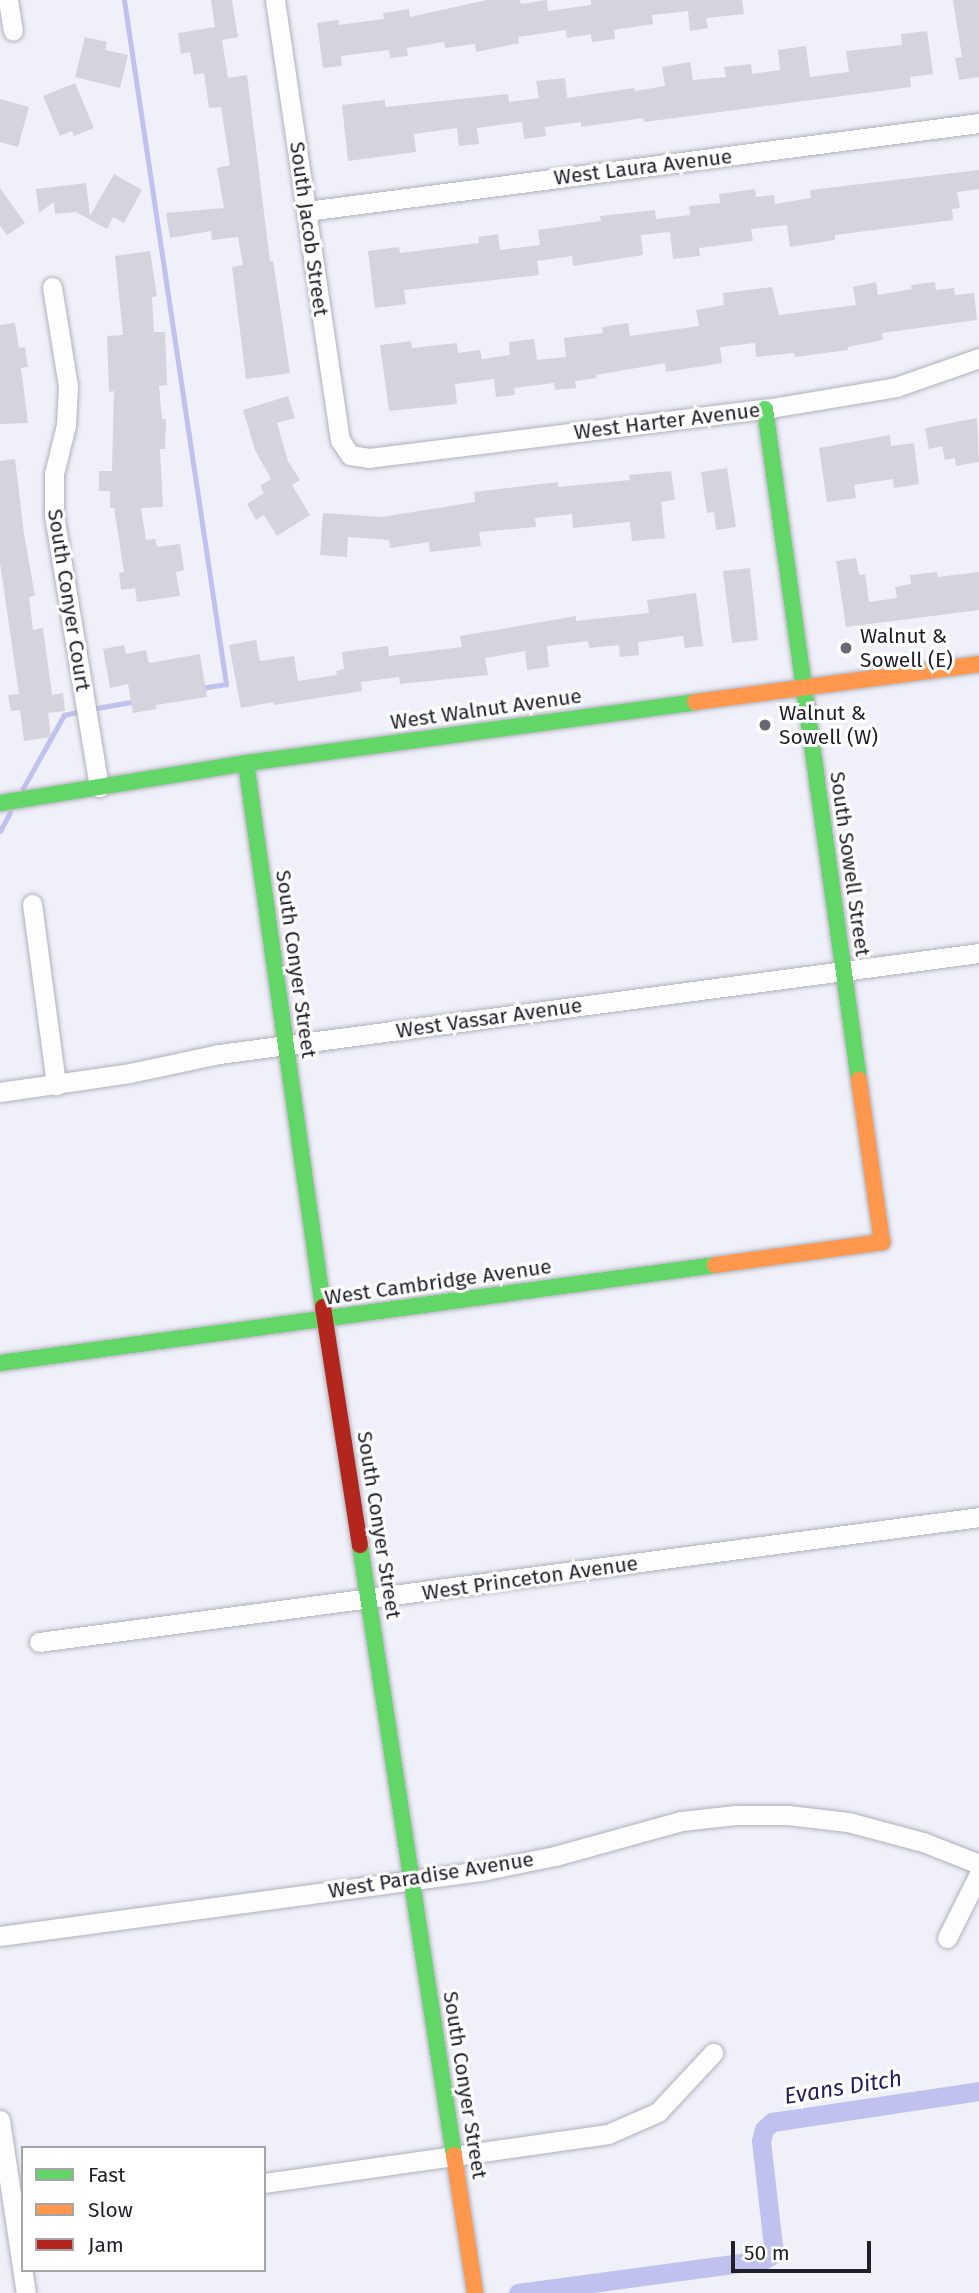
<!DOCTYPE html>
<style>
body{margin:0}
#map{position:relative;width:979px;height:2293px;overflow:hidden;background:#eff0f9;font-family:"Fira Sans",sans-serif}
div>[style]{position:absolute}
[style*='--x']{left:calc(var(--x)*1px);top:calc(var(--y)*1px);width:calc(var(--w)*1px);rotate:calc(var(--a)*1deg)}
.stream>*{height:5px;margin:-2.5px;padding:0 2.5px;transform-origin:2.5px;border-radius:2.5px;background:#c0c1ef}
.canal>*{height:19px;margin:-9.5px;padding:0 9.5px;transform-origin:9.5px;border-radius:9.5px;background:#c0c1ef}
.building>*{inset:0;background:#d4d4de}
.roads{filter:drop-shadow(0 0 2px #b0b1ba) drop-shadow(0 0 2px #b0b1ba)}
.street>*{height:19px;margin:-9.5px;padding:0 9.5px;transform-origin:9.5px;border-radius:9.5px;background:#fdfdfe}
.fast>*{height:16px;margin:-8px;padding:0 8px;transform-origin:8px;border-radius:8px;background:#63d668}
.slow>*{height:16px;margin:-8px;padding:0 8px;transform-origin:8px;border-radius:8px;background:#ff974d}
.jam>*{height:16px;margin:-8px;padding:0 8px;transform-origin:8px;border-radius:8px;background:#b3261e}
.dots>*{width:19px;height:19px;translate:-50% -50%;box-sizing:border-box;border:4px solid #fff;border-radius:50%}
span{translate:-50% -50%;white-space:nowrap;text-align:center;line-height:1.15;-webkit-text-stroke:6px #fff;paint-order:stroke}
.street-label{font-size:21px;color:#1f1f29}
.poi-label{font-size:21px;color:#1f1f29}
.left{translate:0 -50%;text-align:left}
.water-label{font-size:23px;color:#271b62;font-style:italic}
.legend{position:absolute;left:21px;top:2146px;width:245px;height:126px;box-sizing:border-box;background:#fff;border:2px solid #a5a5a9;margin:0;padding:9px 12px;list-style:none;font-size:21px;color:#1f1f29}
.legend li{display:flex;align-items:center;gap:14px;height:35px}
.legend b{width:35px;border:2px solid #a5a5a9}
.scale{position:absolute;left:731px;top:2241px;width:140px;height:32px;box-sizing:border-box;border:4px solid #1f1f29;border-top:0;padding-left:9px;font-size:21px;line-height:24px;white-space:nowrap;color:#1f1f29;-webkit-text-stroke:5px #fff;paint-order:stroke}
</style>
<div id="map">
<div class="stream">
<i style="--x:124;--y:0;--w:692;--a:81.52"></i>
<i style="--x:226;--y:684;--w:25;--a:171"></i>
<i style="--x:91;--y:709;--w:46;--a:-10.1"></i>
<i style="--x:23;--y:788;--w:84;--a:-60.7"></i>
<i style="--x:64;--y:715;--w:17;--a:-13"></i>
<i style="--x:0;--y:831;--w:21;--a:-62"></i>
</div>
<div class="canal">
<i style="--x:518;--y:2293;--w:247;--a:-7.7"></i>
<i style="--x:763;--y:2260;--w:10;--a:-29"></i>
<i style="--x:772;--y:2255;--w:9;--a:-84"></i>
<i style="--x:773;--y:2246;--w:106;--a:-96.5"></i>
<i style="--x:761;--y:2141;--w:12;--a:-76"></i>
<i style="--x:764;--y:2129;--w:11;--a:-41"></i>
<i style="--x:772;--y:2122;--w:209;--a:-8.5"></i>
</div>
<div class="building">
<i style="clip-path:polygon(211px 0,232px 0,238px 37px,222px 40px,228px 78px,247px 75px,270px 261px,273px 261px,290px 373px,246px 379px,232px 267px,243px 265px,238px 237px,212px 240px,211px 231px,170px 238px,166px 213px,224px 208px,217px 168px,230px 165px,221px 107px,209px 108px,204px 73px,194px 75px,190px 52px,181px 54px,178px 33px,215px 27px)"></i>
<i style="clip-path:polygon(487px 0,520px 0,521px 4px,547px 0,548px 11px,591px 5px,591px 0,742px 0,744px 14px,706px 18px,708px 28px,690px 31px,688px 11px,652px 15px,653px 24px,614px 30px,615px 39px,592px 42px,591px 34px,567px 38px,566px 30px,518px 37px,519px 43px,476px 52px,475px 44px,445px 48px,444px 42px,407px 48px,408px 56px,390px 58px,389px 50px,341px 56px,342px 66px,323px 68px,317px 23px,338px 20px,339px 25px,384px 19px,383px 13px,409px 9px,410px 17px)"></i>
<i style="clip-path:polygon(953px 0,979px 0,979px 77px,959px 80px,955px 58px,962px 57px)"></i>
<i style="clip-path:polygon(927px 31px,933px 74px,910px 77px,911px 87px,644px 122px,643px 118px,581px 127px,581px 122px,545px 127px,546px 136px,524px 139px,522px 122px,477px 128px,479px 144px,459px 146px,457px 128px,414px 134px,416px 152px,348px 161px,342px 105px,385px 100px,385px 107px,508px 94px,509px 102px,539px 98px,536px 81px,565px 78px,567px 98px,634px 88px,635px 91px,665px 86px,662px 67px,690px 62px,693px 80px,726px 77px,724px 67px,751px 64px,752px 74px,780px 70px,778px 50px,806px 46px,810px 77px,849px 72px,846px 51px,902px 45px,901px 34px)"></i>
<i style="clip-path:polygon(85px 37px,107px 42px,105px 50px,128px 55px,120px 88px,75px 77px)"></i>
<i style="clip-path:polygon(75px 83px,94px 128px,74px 136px,72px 131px,60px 136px,43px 96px)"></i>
<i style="clip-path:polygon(0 99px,29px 107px,18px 147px,0 142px)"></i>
<i style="clip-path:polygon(979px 170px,979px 189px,957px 192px,960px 208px,952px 209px,953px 220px,835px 235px,835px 240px,790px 247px,787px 225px,751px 229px,753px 241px,699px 248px,700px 256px,673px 259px,670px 232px,641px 235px,643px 255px,573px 266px,572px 256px,537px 261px,539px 275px,404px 290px,406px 304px,375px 308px,368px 251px,399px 247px,400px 253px,479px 243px,478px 237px,498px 234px,500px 250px,540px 245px,538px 230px,601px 221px,600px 216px,655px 210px,656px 219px,690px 215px,689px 206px,720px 203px,719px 194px,755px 189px,756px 197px,774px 195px,775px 204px,811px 198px,810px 190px)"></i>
<i style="clip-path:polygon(114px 174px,142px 190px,124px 223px,113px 217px,107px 229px,76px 212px,55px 214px,54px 202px,39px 213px,36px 189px,86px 183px,90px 216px)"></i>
<i style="clip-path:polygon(0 188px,25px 223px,7px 235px,0 226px)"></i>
<i style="clip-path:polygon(150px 251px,157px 296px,152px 297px,154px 332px,165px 332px,167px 385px,159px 386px,162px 419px,166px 419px,165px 449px,160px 449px,163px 507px,141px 508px,146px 540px,155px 539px,157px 547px,180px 544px,184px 570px,176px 572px,180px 596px,137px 602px,135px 588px,121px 590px,119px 573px,124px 572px,114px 508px,110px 508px,110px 491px,99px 491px,99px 471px,112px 471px,114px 391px,109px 392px,107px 336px,123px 335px,115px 256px)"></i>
<i style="clip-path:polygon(876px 282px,878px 295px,912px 289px,911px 285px,935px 282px,936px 290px,954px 288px,955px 295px,974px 293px,977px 320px,882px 333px,883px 340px,848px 347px,848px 350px,795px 357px,794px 353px,756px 357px,755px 343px,720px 347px,722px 363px,666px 372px,665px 363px,596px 375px,597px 378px,575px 381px,576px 388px,555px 390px,554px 383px,514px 388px,515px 395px,496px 397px,494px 379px,455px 384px,457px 404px,389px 411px,380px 345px,411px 341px,412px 348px,457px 343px,458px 353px,480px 350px,482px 359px,510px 355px,509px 342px,534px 339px,537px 360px,566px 357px,564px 338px,603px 333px,602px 327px,628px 323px,630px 336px,699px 326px,696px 310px,724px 305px,723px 293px,772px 287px,779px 315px,856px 305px,853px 287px)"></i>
<i style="clip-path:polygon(15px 323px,19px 348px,25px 347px,28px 367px,21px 368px,28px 423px,0 424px,0 325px)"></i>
<i style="clip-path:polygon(288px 396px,295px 418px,277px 423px,288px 461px,300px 480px,292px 485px,310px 515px,277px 536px,264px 515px,256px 520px,247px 504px,264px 493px,260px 486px,271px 479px,255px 450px,243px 410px)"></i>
<i style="clip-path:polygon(977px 418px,979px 462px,956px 466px,955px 458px,945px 460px,942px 446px,929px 449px,925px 428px)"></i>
<i style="clip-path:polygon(890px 435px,891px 446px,914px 443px,919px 484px,894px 488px,893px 479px,854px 485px,856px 498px,827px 502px,819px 448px)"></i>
<i style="clip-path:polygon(15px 459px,24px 534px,35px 596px,29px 597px,33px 630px,43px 628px,52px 695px,63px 693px,65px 711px,48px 713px,51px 737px,24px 741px,20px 710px,11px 711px,8px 695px,19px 694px,0 563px,0 461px)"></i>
<i style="clip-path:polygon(727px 468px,736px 527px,716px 530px,714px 512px,707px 513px,701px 472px)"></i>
<i style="clip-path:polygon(671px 471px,675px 500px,661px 502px,665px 538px,632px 541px,630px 522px,573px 528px,572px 514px,535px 518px,536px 527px,479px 532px,481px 546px,430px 552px,429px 542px,390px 548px,389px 540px,348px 537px,347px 557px,320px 555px,323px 513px,382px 517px,475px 502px,474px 492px,558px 482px,558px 487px,630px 480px,629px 475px)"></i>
<i style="clip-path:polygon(856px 558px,859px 575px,865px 574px,869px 602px,897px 598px,895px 587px,911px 584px,910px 575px,937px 572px,938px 577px,979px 572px,979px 610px,846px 627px,836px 561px)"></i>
<i style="clip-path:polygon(750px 568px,758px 640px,732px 643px,723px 571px)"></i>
<i style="clip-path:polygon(696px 593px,703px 646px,685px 648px,683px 636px,638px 642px,639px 655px,620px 657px,619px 645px,589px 648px,588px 641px,547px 646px,549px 667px,527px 670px,525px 651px,485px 658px,488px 675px,400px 684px,399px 677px,361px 682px,362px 691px,274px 705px,273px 702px,241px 708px,229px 645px,256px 640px,260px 661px,294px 656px,298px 681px,337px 675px,336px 671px,344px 669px,342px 652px,388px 646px,389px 656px,462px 647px,460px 636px,576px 616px,576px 621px,649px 613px,647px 600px)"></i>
<i style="clip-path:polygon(124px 645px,126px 654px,146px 650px,149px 663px,200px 654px,207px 697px,156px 705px,156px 709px,133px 713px,128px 684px,110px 688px,103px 649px)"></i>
</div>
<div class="roads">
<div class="street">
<i style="--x:8;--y:0;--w:31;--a:81"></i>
<i style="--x:275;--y:0;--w:445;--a:81.6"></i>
<i style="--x:340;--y:440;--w:18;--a:56"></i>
<i style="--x:350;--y:455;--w:19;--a:9"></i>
<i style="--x:369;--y:458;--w:399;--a:-7.1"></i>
<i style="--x:765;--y:409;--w:133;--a:-9.5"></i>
<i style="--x:896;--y:387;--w:88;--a:-19.3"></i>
<i style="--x:307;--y:211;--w:678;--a:-7.46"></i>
<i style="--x:52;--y:287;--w:100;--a:80.8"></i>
<i style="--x:68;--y:386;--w:39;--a:93"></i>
<i style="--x:66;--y:425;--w:50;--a:103.8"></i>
<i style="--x:54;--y:474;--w:41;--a:90"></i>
<i style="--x:54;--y:515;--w:276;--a:80.6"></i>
<i style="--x:32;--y:904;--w:183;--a:82.4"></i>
<i style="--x:0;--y:1092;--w:131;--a:-8.3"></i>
<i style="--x:130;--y:1073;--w:91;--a:-12.1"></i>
<i style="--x:219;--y:1054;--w:767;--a:-7.57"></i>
<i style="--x:39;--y:1642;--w:948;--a:-7.57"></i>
<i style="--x:0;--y:1936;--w:490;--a:-7.7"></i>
<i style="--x:486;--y:1870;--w:70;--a:-11.5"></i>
<i style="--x:555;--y:1856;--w:131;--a:-15.5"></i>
<i style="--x:681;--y:1821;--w:55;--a:-6.2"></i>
<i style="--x:736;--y:1815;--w:52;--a:0"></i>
<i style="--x:788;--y:1815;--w:60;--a:6.7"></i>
<i style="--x:848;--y:1822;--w:78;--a:14.9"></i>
<i style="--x:923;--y:1842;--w:60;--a:21.4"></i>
<i style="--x:947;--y:1938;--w:72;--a:-63.4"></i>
<i style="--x:0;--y:2120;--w:175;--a:81.5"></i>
<i style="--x:264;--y:2183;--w:347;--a:-8.1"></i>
<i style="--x:608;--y:2134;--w:55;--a:-23.7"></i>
<i style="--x:658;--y:2112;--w:81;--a:-47"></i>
</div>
<div class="fast">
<i style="--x:765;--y:409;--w:678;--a:82.03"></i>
<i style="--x:246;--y:763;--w:549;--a:81.94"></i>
<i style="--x:0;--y:803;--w:249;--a:-9.2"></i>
<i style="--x:246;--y:763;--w:453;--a:-7.7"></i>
<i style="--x:0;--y:1363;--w:722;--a:-7.8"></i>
<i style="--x:360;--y:1545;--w:617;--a:81.24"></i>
</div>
<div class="slow">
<i style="--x:695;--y:702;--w:287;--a:-7.6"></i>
<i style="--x:715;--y:1265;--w:169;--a:-7.8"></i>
<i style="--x:882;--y:1242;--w:164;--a:-98.1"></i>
<i style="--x:454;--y:2155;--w:140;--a:81.3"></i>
</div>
<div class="jam">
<i style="--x:323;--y:1307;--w:241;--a:81.2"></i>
</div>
</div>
<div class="dots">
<i style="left:846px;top:648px;background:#686872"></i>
<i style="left:765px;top:725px;background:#686872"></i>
</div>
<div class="street-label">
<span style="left:643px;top:167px;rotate:-7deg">West Laura Avenue</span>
<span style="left:309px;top:229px;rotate:82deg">South Jacob Street</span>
<span style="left:667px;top:421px;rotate:-7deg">West Harter Avenue</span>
<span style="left:69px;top:600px;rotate:81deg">South Conyer Court</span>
<span style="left:486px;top:709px;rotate:-8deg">West Walnut Avenue</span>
<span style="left:850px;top:864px;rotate:82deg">South Sowell Street</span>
<span style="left:296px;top:964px;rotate:82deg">South Conyer Street</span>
<span style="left:489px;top:1018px;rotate:-8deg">West Vassar Avenue</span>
<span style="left:438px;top:1282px;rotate:-8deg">West Cambridge Avenue</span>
<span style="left:379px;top:1525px;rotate:81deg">South Conyer Street</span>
<span style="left:530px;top:1578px;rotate:-8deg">West Princeton Avenue</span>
<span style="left:431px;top:1875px;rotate:-9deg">West Paradise Avenue</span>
<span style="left:465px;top:2085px;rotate:81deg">South Conyer Street</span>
</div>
<div class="poi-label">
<span class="left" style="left:860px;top:648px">Walnut &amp;<br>Sowell (E)</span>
<span class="left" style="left:779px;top:725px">Walnut &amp;<br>Sowell (W)</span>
</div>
<div class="water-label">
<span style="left:843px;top:2087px;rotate:-9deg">Evans Ditch</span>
</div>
<ul class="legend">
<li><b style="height:9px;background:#63d668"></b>Fast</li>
<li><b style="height:9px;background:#ff974d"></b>Slow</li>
<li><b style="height:9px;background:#b3261e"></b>Jam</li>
</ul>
<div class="scale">50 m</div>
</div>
